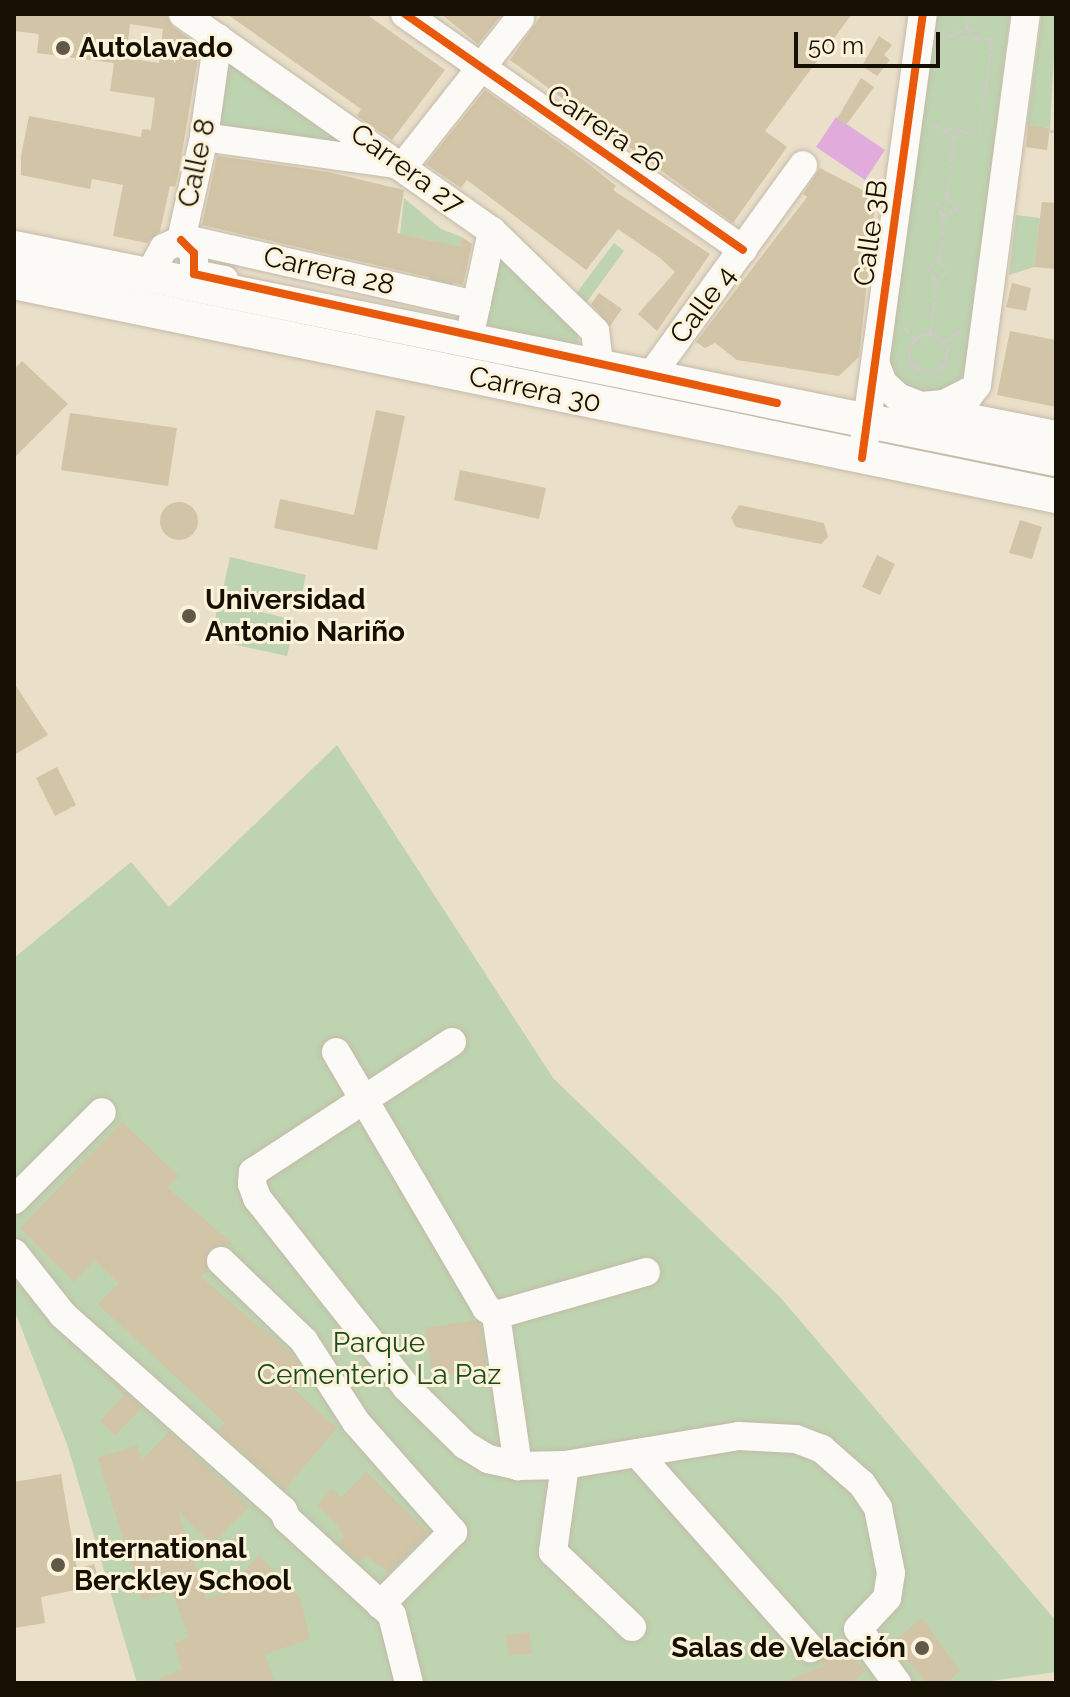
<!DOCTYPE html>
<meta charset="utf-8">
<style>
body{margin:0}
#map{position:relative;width:1070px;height:1697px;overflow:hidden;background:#eadfc9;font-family:Raleway,sans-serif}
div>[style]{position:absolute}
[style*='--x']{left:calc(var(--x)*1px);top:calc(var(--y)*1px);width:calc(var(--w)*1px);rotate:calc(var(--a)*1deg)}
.green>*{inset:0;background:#bed3af}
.water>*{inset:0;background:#e1acdb}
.building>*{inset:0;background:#d2c4a6}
.round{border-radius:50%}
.path>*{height:3px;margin-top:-1.5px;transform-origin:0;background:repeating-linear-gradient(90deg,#cecbc5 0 8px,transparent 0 12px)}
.path>.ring{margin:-1.5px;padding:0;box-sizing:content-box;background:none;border:3px solid #cecbc5;border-radius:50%}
.roads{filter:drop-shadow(0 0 2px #c3baa9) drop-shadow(0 0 2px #c3baa9)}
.minor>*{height:28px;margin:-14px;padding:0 14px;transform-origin:14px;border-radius:14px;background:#fcfaf7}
.major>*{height:34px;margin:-17px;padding:0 17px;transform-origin:17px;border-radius:17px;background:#fcfaf7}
.cycleway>*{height:8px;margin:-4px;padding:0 4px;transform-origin:4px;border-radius:4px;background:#e8590c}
.dots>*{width:22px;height:22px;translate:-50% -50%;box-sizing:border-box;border:4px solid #fdf2da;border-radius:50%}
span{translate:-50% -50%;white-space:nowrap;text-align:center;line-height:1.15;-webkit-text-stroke:6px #fdf2da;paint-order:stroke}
.poi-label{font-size:28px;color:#161003;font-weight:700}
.left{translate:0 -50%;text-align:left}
.right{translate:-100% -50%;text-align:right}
.street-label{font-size:28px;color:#161003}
.park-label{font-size:28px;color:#194d1c}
.frame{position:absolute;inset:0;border:16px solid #161003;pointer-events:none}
.scale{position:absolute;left:794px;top:32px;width:146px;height:36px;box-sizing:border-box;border:4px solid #161003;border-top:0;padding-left:10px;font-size:24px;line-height:28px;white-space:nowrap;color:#161003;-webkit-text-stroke:6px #fdf2da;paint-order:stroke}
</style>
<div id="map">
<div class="green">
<i style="clip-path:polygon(933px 14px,1010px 14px,966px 371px,952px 390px,926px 395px,895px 382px,886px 359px)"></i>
<i style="clip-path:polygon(1042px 14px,1056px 14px,1050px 128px,1027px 125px)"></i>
<i style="clip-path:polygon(228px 56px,349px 146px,216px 126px)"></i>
<i style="clip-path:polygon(404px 198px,441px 229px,462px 237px,452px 288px,429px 282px,438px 242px,400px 234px)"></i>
<i style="clip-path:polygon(1016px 215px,1040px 218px,1034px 267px,1009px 275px)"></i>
<i style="clip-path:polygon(614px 243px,624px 251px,586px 303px,575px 295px)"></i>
<i style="clip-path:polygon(504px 255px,577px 327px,579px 348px,484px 329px,497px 260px)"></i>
<i style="clip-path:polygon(230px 557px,306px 575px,298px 612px,222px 594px)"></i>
<i style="clip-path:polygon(219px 602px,295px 620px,287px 656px,210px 639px)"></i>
<i style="clip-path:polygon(337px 745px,553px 1078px,780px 1297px,1056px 1621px,1056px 1672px,976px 1683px,137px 1683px,68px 1447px,14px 1309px,14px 958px,131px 862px,169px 907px)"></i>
</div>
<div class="water">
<i style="clip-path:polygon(836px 117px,885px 150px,865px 180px,816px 147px)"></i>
</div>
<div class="building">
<i style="clip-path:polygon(evenodd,14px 14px,166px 14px,173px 27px,200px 46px,178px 176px,175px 187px,170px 186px,160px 231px,147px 243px,113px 236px,123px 185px,92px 179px,90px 189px,21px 175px,21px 156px,29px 116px,141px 137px,142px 129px,151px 130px,155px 98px,110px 91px,114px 63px,37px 53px,39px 34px,14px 31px,14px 14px,130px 24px,163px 29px,159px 63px,126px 58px,130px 24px)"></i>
<i style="clip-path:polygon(227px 14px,366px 14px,445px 70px,392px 140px,357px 116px,361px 109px)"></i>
<i style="clip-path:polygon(441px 14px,502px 14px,478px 44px)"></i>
<i style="clip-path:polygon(542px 14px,852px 14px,765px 131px,787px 147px,733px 223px,510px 60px)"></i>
<i style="clip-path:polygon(879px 36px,892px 45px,884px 55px,890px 60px,877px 76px,862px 66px)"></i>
<i style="clip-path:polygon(861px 78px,874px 87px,846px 125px,837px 119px)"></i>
<i style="clip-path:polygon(485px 90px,586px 162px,616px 186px,613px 190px,710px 254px,657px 331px,638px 314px,675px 272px,660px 258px,618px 229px,586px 270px,467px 180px,461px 188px,426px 164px)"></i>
<i style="clip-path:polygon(1028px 125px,1050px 128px,1047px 150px,1026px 147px)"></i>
<i style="clip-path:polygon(217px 156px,328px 172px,404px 190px,397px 233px,460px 247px,462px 237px,472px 244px,463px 285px,202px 225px)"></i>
<i style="clip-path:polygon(820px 168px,876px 197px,859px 357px,839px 376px,737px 360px,715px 343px,705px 348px,696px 342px,807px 197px,803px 194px)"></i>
<i style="clip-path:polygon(1042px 202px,1056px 203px,1056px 269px,1034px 267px)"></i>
<i style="clip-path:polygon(1012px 283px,1031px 288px,1026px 311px,1006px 307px)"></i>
<i style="clip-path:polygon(599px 293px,622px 309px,610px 326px,591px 304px)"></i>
<i style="clip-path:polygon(1010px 331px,1056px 340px,1056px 407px,997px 395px)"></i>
<i style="clip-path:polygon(22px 361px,68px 404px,14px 458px,14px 370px)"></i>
<i style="clip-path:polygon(376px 410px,405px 416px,377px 550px,274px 528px,280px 499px,354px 515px)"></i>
<i style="clip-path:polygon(70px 413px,177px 428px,168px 486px,61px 470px)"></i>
<i style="clip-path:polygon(460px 470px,546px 488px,539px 519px,454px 500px)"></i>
<i class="round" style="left:160px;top:502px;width:38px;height:38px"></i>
<i style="clip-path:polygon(739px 505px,824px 523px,828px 537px,821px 544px,736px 527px,731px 518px)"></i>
<i style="clip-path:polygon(1020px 520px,1042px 527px,1032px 559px,1009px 553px)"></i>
<i style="clip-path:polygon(877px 555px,895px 564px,880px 595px,862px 587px)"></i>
<i style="clip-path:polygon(14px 683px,48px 735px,14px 755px)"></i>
<i style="clip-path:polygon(57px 767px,76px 805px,55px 816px,36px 778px)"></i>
<i style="clip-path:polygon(122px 1122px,179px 1176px,167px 1187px,233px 1244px,208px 1250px,207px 1270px,201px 1277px,293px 1355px,307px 1377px,295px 1390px,337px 1428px,285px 1489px,218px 1430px,225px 1423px,98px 1304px,119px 1283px,95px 1260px,74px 1282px,20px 1228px)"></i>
<i style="clip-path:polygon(474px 1320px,480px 1325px,487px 1369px,433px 1378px,425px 1328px)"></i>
<i style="clip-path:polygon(103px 1373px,142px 1407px,115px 1435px,100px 1421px,124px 1395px)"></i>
<i style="clip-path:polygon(169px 1432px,249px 1507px,212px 1544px,178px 1511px,206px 1599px,226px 1592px,259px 1555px,300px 1598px,310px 1639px,265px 1654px,275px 1683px,150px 1683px,182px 1669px,174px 1643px,189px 1638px,172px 1591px,142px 1600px,98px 1458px,137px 1445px,142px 1460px)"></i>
<i style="clip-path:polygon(366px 1472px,428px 1533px,389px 1572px,366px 1556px,360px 1562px,338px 1543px,344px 1537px,338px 1526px,317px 1505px,332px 1489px,341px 1498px)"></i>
<i style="clip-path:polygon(61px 1474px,77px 1569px,94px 1564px,100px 1585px,41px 1597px,45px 1623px,14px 1628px,14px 1482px)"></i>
<i style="clip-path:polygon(922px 1618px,960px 1671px,946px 1683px,926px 1683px,892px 1643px)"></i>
<i style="clip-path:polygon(529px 1632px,532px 1653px,509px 1656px,506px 1635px)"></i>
<i style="clip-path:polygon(840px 1641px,865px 1671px,851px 1683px,781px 1683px,824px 1666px,820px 1661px)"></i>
</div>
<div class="path">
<i style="--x:967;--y:27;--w:16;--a:38"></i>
<i style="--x:954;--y:34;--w:15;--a:-28"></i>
<i style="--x:967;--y:27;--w:13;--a:-81"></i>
<i style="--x:932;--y:125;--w:49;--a:9.5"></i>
<i style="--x:980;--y:133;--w:94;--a:-82.6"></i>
<i style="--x:992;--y:40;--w:50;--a:-173.2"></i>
<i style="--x:943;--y:128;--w:16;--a:45"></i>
<i style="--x:954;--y:139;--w:16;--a:-30"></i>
<i style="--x:1050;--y:131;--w:6;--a:0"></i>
<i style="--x:947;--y:197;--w:16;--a:50"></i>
<i style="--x:957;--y:209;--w:15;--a:152"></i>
<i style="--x:944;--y:216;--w:14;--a:-129"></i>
<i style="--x:935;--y:205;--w:14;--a:-34"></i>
<i style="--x:947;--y:197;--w:58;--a:-83.1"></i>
<i style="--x:939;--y:260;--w:14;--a:56"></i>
<i style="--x:947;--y:272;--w:14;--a:141"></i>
<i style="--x:936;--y:281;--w:15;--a:-127"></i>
<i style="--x:927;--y:269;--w:15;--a:-37"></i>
<i style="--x:939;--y:260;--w:44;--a:-83.5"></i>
<i style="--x:904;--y:327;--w:16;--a:47"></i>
<i style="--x:930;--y:333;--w:52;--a:-83.4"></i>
<i class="ring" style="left:909px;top:334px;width:35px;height:35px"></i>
<i style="--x:944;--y:342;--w:20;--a:-33"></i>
</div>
<div class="roads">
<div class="minor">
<i style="--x:183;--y:14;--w:378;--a:35.1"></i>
<i style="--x:492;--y:231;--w:144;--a:44.2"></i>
<i style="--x:595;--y:331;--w:24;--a:83"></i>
<i style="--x:405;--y:14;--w:412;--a:34.9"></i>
<i style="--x:204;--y:137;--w:202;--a:8"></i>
<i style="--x:404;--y:165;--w:187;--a:-51.7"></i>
<i style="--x:181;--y:238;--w:303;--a:12.8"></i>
<i style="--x:181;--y:240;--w:18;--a:45"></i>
<i style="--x:194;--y:253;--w:21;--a:90"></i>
<i style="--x:194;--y:274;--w:31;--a:11"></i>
<i style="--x:181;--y:240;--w:106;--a:-77.4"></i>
<i style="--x:204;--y:137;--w:100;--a:-82"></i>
<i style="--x:150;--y:273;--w:29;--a:-61"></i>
<i style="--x:164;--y:248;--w:19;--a:-25"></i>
<i style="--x:473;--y:320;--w:91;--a:-77.9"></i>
<i style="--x:876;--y:365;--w:19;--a:69"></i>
<i style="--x:883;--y:383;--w:21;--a:43"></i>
<i style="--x:898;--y:397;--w:25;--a:21"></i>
<i style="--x:921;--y:406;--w:23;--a:-5"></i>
<i style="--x:944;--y:404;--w:27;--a:-27"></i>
<i style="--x:657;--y:367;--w:249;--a:-54.1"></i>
<i style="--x:955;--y:415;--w:103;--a:11.2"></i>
<i style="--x:927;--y:431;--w:32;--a:-30"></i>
<i style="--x:955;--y:415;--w:37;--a:-54"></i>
<i style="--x:977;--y:385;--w:374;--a:-82.5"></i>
<i style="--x:862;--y:458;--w:448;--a:-82.2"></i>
<i style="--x:452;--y:1042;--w:238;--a:146.8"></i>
<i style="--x:253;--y:1172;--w:12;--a:95"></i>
<i style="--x:252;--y:1184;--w:15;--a:70"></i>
<i style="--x:257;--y:1198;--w:241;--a:51.7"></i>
<i style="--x:406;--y:1387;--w:83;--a:44.5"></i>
<i style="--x:465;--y:1445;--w:27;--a:31"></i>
<i style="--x:488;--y:1459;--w:31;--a:13"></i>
<i style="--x:336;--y:1052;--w:297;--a:59.6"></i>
<i style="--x:486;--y:1308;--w:12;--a:35"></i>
<i style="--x:496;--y:1315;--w:153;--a:81.7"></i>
<i style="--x:518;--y:1466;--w:47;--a:-1.2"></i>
<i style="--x:565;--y:1465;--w:176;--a:-9.5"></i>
<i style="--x:739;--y:1436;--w:57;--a:3"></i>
<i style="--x:796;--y:1439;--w:28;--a:21"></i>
<i style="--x:822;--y:1449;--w:53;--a:41.2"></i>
<i style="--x:862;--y:1484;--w:29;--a:56"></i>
<i style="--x:878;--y:1508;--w:66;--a:78.7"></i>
<i style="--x:891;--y:1573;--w:25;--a:99"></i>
<i style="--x:887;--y:1598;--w:42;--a:133.1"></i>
<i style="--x:858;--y:1629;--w:67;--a:54.2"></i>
<i style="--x:14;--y:1200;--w:124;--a:-45"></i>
<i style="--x:14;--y:1253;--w:79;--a:51.7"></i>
<i style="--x:63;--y:1315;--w:294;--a:41.6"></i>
<i style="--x:283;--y:1510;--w:10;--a:66"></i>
<i style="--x:287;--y:1519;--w:142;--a:42.4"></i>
<i style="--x:392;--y:1615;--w:70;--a:76"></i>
<i style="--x:221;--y:1261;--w:115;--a:43.9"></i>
<i style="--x:304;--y:1341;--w:96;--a:57.3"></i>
<i style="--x:356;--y:1422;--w:147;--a:48.6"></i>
<i style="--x:453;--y:1532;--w:103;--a:135"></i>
<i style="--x:496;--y:1315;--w:156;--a:-16"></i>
<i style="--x:637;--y:1453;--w:261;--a:48.4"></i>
<i style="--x:565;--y:1465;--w:88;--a:97.9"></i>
<i style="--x:553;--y:1552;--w:109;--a:43.5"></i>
</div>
<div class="major">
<i style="--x:14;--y:248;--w:1063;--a:11.45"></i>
<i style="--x:14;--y:282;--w:1064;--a:11.61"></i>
</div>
</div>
<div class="cycleway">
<i style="--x:405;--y:14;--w:412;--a:34.9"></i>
<i style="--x:181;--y:240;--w:18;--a:45"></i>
<i style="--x:194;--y:253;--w:21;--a:90"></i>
<i style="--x:194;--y:274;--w:597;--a:12.48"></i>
<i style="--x:862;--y:458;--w:448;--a:-82.2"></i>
</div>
<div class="dots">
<i style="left:63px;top:48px;background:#605848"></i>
<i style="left:189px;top:616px;background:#605848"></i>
<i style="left:58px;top:1565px;background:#605848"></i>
<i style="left:922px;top:1648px;background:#605848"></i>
</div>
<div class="poi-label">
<span class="left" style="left:79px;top:48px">Autolavado</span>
<span class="left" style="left:205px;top:616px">Universidad<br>Antonio Nariño</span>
<span class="left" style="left:74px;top:1565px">International<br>Berckley School</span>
<span class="right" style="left:906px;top:1648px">Salas de Velación</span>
</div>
<div class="street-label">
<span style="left:605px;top:129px;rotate:34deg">Carrera 26</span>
<span style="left:197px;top:163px;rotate:-78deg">Calle 8</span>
<span style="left:407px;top:169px;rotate:36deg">Carrera 27</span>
<span style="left:871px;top:233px;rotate:-82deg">Calle 3B</span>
<span style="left:329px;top:271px;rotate:13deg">Carrera 28</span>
<span style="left:703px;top:305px;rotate:-53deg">Calle 4</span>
<span style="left:535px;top:390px;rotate:12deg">Carrera 30</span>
</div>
<div class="park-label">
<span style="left:379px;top:1359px">Parque<br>Cementerio La Paz</span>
</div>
<div class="frame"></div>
<div class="scale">50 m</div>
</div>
